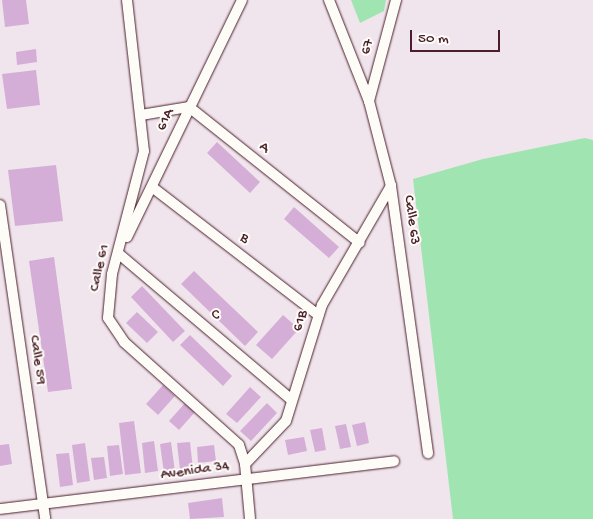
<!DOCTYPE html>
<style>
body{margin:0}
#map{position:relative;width:593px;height:519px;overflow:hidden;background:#f1e5ed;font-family:"Gochi Hand",sans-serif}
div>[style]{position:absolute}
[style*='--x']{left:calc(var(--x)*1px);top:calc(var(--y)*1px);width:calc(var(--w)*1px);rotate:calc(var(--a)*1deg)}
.green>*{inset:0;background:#a0e5b1}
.building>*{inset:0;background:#d5aed7}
.roads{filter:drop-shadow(0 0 1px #4a1f2b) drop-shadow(0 0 1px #4a1f2b)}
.minor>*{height:10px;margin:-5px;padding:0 5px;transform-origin:5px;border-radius:5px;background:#fdfcf7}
span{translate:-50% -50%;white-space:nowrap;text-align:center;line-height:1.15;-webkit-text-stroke:4px #fdfcf7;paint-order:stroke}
.street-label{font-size:15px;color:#4a1f2b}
.scale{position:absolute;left:410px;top:30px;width:90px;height:22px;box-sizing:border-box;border:2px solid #4a1f2b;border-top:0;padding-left:6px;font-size:15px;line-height:18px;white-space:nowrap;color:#4a1f2b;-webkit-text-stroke:4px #fdfcf7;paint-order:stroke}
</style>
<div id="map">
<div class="green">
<i style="clip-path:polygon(351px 0,386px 0,384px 11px,360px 23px)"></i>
<i style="clip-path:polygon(585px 138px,593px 140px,593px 519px,453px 519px,413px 179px,483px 159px)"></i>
</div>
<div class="building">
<i style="clip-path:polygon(2px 0,26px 0,29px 24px,5px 27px)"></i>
<i style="clip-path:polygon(36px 49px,37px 62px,17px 65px,16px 52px)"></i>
<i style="clip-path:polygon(36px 70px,40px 105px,7px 109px,2px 74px)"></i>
<i style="clip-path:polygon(217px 142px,260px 182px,250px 193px,207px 153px)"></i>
<i style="clip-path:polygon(56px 165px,63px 221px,15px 226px,8px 170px)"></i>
<i style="clip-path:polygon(294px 207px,339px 247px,329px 258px,284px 219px)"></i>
<i style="clip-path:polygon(54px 257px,72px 389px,48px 392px,29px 261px)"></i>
<i style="clip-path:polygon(194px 271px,258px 332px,245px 346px,181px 284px)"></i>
<i style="clip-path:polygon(142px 286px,185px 331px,173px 342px,131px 297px)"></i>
<i style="clip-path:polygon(137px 312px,158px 332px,147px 343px,126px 323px)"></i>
<i style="clip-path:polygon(283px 315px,299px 329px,272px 359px,256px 345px)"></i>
<i style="clip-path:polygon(190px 335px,232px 376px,223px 386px,180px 345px)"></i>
<i style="clip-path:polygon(163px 385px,175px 396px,158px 415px,146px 404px)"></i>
<i style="clip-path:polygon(250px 387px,261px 397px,237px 423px,226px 414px)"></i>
<i style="clip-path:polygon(185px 403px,195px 412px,179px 430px,169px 421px)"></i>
<i style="clip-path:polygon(267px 403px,277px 413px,251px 441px,240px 431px)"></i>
<i style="clip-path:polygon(134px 421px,141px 473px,125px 475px,119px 423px)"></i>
<i style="clip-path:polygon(365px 422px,369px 443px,357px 446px,352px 425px)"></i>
<i style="clip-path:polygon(346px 424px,351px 447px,340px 449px,335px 426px)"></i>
<i style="clip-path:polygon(322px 428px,326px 450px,315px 452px,310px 430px)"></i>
<i style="clip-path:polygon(304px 437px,307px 451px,288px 455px,285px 440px)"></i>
<i style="clip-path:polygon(154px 441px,158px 471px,145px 473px,142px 443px)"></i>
<i style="clip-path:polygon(171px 442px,175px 472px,164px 473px,160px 444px)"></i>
<i style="clip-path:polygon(190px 442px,193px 469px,180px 470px,177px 443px)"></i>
<i style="clip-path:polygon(85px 443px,90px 481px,77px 483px,72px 445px)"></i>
<i style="clip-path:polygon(9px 444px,12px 464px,0 466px,0 445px)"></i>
<i style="clip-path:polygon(119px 445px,123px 474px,110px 476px,107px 446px)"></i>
<i style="clip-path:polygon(214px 445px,216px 461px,198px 463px,197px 447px)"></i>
<i style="clip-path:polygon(69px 453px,73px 485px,60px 487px,56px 454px)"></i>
<i style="clip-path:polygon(104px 457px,107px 478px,94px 480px,91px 458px)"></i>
<i style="clip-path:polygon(222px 498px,224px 517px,190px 519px,188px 503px)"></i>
</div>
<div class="roads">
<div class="minor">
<i style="--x:127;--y:0;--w:152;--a:83.6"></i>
<i style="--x:144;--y:151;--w:127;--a:104.6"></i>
<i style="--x:112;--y:274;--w:44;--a:95.2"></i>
<i style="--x:108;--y:318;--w:29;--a:56"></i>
<i style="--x:124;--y:342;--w:154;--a:41.8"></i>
<i style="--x:239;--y:445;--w:20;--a:72"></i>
<i style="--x:245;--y:464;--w:55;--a:84.8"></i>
<i style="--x:329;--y:0;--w:109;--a:68.4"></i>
<i style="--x:369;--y:101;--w:88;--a:75.5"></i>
<i style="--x:391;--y:186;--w:270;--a:82.1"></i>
<i style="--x:369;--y:101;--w:105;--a:-75"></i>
<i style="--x:141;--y:115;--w:49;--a:-9.5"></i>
<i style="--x:189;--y:107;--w:218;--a:38.5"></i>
<i style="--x:152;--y:187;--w:210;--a:37.6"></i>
<i style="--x:0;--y:205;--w:317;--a:81.8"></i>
<i style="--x:127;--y:237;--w:263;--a:-64.1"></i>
<i style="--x:119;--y:254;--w:226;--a:40.2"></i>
<i style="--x:245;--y:464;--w:59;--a:-46.4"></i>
<i style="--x:286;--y:421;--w:121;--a:-72.8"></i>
<i style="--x:322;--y:305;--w:138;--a:-59.9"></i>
<i style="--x:0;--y:509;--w:397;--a:-6.9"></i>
</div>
</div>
<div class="street-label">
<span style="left:368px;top:47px;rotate:-75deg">67</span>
<span style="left:166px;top:120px;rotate:-65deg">61A</span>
<span style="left:264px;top:148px;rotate:38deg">A</span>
<span style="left:411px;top:220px;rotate:82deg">Calle 63</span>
<span style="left:244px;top:239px;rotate:38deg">B</span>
<span style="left:100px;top:268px;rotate:-77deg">Calle 61</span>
<span style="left:215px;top:315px;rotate:40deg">C</span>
<span style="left:301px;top:321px;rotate:-72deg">61B</span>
<span style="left:37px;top:360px;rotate:82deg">Calle 59</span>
<span style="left:195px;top:471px;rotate:-8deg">Avenida 34</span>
</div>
<div class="scale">50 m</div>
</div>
